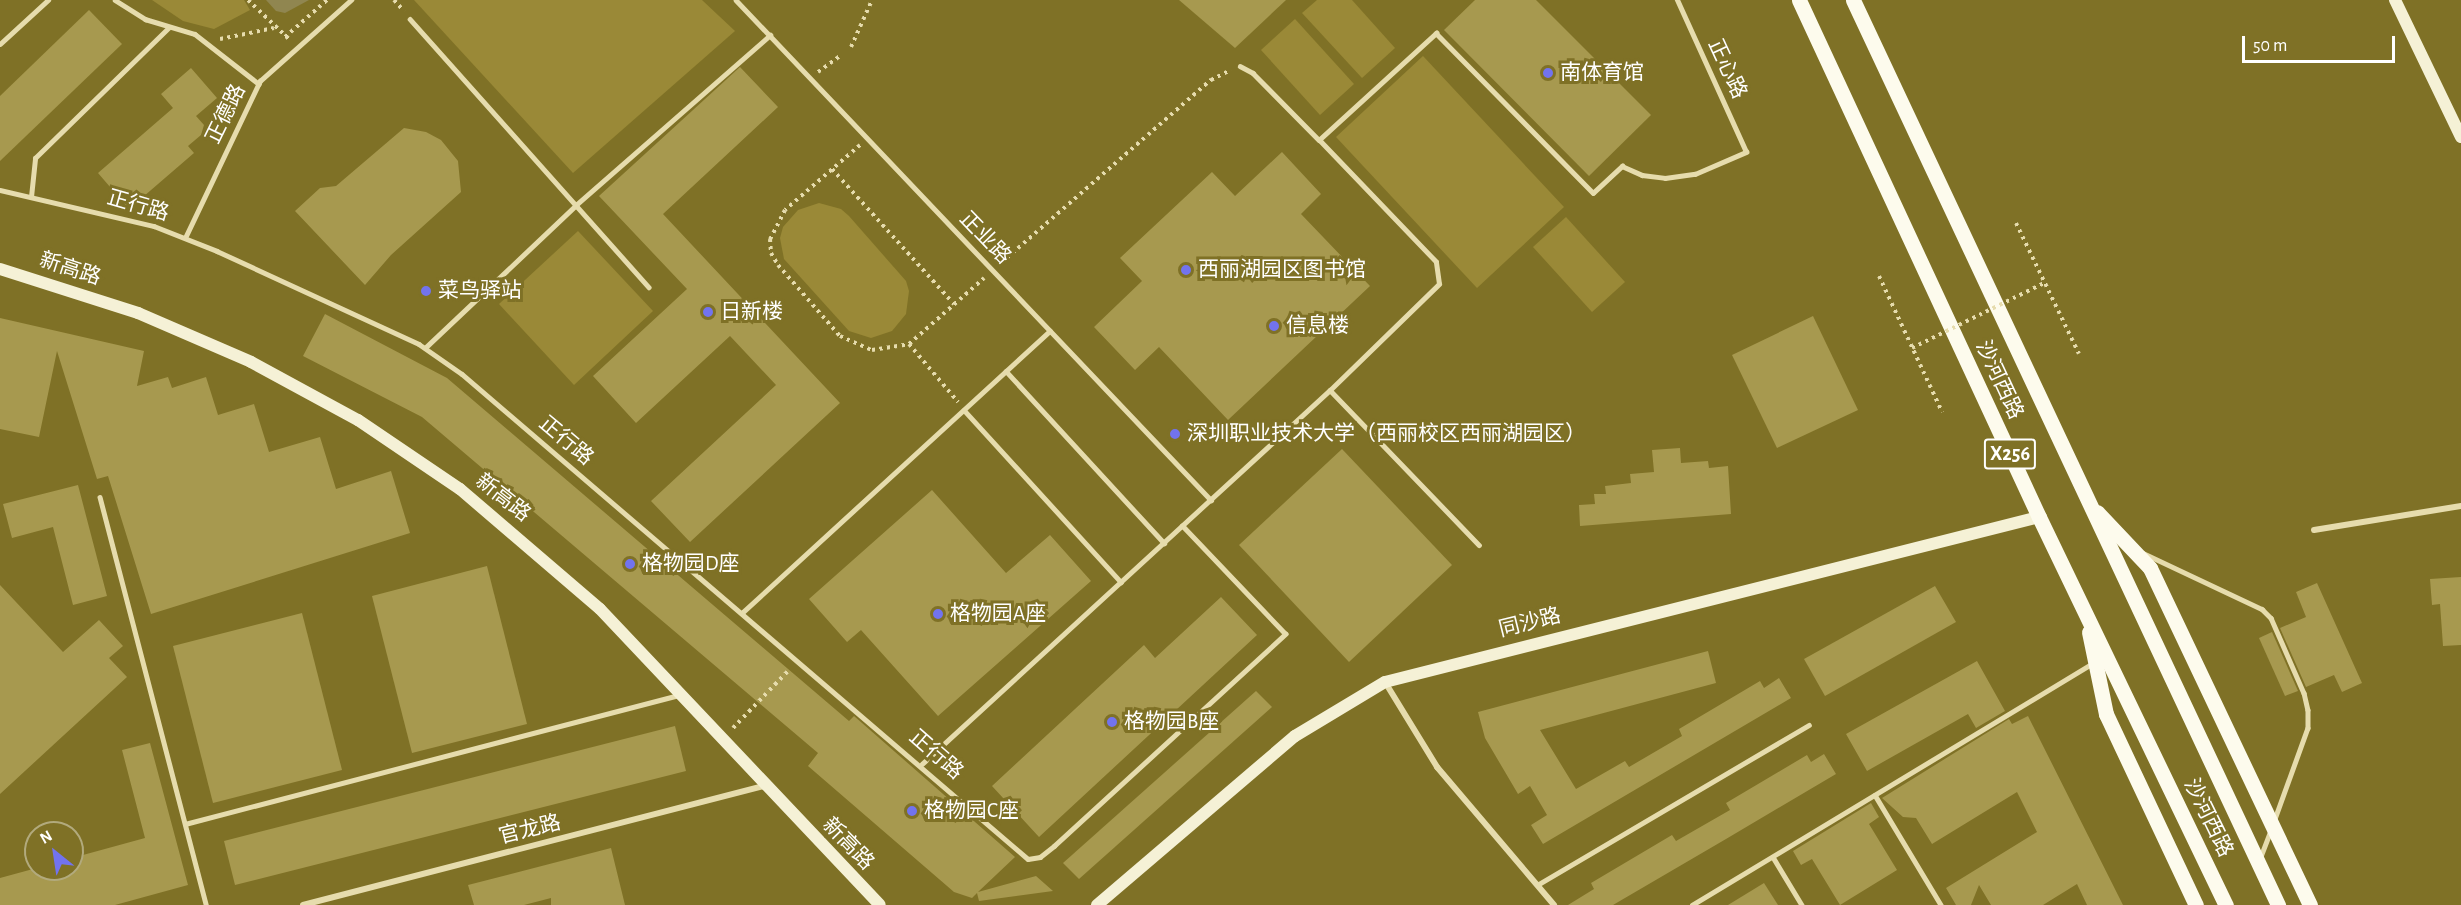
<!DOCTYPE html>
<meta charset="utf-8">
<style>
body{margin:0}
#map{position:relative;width:2461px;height:905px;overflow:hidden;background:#7f7126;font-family:"Alegreya Sans","Noto Sans SC",sans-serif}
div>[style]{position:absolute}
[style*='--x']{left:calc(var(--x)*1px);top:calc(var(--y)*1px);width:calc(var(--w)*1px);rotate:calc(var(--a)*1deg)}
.green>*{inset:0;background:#9a8937}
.water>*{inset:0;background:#908650}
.building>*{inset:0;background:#a7994f}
.path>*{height:4px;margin-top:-2px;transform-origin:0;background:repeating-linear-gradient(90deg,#e6dcad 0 3px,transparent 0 7.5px)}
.lane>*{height:4.5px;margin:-2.25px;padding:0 2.25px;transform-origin:2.25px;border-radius:2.25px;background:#e6dcad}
.street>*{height:6px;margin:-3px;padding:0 3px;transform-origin:3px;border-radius:3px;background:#e6dcad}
.secondary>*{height:12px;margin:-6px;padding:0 6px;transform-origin:6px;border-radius:6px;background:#f5f1d6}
.primary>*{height:15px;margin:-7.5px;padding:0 7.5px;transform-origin:7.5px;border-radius:7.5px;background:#fdfbed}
.path-bridge>*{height:4px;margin-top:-2px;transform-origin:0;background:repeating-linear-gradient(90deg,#e6dcad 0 3px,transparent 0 7.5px)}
.dots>*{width:16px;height:16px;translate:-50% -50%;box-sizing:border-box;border:3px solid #7f7126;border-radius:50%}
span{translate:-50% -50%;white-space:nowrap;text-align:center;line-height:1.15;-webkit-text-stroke:6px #7f7126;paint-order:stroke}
.shield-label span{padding:2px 4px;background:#7f7126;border:2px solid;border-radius:4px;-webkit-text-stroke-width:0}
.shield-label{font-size:20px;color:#fff;font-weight:700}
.street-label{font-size:21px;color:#fff}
.poi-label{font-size:21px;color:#fff}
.left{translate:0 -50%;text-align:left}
.north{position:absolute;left:24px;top:821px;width:60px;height:60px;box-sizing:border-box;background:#7f7126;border:2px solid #b2aa7d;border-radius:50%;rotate:330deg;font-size:16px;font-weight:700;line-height:24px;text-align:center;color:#fff}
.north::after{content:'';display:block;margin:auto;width:21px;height:27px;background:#7273ee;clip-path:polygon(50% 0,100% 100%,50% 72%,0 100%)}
.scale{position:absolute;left:2242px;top:36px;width:153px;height:27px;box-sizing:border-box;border:3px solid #fff;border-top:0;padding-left:8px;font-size:18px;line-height:21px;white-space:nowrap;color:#fff;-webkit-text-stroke:4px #7f7126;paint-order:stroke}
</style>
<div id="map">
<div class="green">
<i style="clip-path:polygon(152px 0,244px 0,250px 10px,214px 29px,183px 21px)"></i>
<i style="clip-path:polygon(414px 0,702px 0,735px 31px,573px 173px)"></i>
<i style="clip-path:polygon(1317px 0,1352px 0,1395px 48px,1362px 78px,1302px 13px)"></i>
<i style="clip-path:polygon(1295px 19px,1354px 84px,1320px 115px,1261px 50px)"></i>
<i style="clip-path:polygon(1423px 56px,1564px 207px,1477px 288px,1336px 137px)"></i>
<i style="clip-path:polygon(819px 203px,841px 209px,849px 216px,906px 281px,909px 291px,906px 314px,892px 331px,871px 338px,849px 331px,784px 259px,780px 238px,783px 227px,798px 210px)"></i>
<i style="clip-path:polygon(1566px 217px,1625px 282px,1592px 312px,1533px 247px)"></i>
<i style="clip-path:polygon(578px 231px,653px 311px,574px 385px,499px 304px)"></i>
</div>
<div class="water">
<i style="clip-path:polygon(266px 0,309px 0,285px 13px,276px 11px)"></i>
</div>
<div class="building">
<i style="clip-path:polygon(1179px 0,1286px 0,1235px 48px)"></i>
<i style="clip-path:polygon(1475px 0,1536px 0,1651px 115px,1589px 176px,1444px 30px)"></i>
<i style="clip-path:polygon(89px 10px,122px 44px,0 161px,0 96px)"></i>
<i style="clip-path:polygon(740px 67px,778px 107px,663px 214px,840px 403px,690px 542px,651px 501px,776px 385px,730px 336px,636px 423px,593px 376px,687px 289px,599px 196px)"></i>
<i style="clip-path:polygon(191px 68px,217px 98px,196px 116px,204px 125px,201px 135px,188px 146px,194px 153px,129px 209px,98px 173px,173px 108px,161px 94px)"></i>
<i style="clip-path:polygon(404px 128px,426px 132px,441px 140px,458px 161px,461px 192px,391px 255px,365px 285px,295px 211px,320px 188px,336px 186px)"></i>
<i style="clip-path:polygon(1282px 152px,1321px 194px,1301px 214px,1370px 286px,1228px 420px,1159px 347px,1135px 370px,1094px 327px,1142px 281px,1120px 258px,1212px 172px,1235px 196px)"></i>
<i style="clip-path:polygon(325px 314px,447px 378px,849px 721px,854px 716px,1015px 857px,978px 892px,1036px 876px,1053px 891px,979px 901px,977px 893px,972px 898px,954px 892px,808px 766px,818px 753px,422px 417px,303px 356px)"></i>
<i style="clip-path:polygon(1813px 316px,1858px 410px,1777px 448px,1732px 355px)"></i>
<i style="clip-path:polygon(0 318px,144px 351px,137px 386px,168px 377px,172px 388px,206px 377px,218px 415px,254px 404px,269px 452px,320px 437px,336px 489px,391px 471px,410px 533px,151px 614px,108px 476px,97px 479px,57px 351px,39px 437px,0 429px)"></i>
<i style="clip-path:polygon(1680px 448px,1681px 463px,1708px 461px,1709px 468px,1728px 466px,1731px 514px,1580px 526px,1579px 505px,1595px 504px,1594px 494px,1606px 494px,1605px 486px,1631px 483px,1630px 474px,1654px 472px,1652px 450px)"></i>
<i style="clip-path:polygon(1342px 449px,1452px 565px,1349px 662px,1239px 545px)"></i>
<i style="clip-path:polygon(78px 485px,107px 596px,73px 605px,53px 527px,12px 538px,3px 504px)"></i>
<i style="clip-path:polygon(932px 490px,1006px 573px,1050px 535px,1091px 581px,938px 716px,861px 630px,847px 642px,809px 599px)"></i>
<i style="clip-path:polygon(487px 566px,527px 724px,412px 753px,372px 596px)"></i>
<i style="clip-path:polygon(2461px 577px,2461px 645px,2443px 646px,2440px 604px,2432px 605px,2430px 579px)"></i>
<i style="clip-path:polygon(2317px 583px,2362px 683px,2342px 692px,2334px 675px,2306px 687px,2280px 628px,2306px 617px,2296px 592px)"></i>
<i style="clip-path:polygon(0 585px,63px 652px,99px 620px,123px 646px,109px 658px,127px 677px,0 794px)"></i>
<i style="clip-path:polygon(1935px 586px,1956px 622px,1825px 696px,1804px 659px)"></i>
<i style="clip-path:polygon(1221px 597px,1257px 635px,1039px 837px,992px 786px,1144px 645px,1155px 658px)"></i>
<i style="clip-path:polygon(302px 613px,342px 770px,213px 803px,173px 646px)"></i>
<i style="clip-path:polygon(2272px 632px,2298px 691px,2285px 696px,2259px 638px)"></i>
<i style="clip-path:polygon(1708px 651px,1716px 683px,1540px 730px,1576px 789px,1625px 761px,1629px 767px,1682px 736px,1679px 729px,1760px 681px,1764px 688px,1779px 678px,1791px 698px,1543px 844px,1531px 825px,1547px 815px,1530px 786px,1518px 794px,1485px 738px,1478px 712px)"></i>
<i style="clip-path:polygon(1977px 661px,2005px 711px,1976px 728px,1968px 714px,1867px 771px,1846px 734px)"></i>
<i style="clip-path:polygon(1256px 691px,1272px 707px,1079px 879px,1063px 863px)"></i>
<i style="clip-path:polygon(2028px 716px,2123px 905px,2087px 905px,2077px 884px,2043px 905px,1991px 905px,1979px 885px,1971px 905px,1956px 905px,1946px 888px,2037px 832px,2017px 792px,1932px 844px,1916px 818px,1903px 817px,1882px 798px,2009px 719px,2012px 724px)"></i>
<i style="clip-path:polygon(675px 726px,686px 771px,235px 885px,224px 841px)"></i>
<i style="clip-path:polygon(150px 743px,188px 885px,115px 905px,0 905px,0 878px,33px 869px,72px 869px,72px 858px,145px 838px,122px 750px)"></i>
<i style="clip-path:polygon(1824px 754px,1836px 774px,1726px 839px,1613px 905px,1568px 905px,1594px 889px,1591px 883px,1672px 835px,1676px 841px,1730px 810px,1726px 803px,1807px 755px,1811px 762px)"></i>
<i style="clip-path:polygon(1871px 803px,1879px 817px,1869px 824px,1897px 870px,1840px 905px,1812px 859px,1801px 865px,1793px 851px)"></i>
<i style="clip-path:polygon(611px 848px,625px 905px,551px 905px,551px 898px,524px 905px,474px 905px,468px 885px)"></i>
<i style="clip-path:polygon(1764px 883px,1778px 905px,1728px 905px)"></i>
</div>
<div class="path">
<i style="--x:248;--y:0;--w:59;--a:43.6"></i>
<i style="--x:394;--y:0;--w:15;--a:48"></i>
<i style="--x:285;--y:37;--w:56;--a:-41.4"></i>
<i style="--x:220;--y:39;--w:55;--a:-11.5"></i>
<i style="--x:851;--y:47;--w:51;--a:-65.9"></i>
<i style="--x:818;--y:72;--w:26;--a:-36"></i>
<i style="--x:860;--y:145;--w:99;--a:139.1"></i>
<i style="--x:785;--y:210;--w:33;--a:117"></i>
<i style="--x:770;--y:239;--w:14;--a:86"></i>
<i style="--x:771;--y:253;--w:14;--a:60"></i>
<i style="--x:778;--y:265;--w:94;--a:48.9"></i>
<i style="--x:840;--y:336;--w:35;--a:24"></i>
<i style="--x:872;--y:350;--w:37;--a:-9"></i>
<i style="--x:909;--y:344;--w:100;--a:-41.3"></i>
<i style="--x:832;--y:169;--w:182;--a:47.9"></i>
<i style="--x:2016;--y:223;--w:145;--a:64.3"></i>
<i style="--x:1001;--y:263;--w:279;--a:-41.1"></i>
<i style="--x:1211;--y:80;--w:22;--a:-27"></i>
<i style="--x:1879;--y:276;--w:150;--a:65.1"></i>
<i style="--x:909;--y:344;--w:76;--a:49.8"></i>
<i style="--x:733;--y:728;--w:82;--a:-46"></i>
</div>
<div class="lane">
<i style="--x:115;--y:0;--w:36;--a:32"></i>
<i style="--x:145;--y:19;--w:52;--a:16.7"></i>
<i style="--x:195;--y:34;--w:81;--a:38"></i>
<i style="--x:736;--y:0;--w:690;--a:46.47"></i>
<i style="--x:410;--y:19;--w:359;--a:48.3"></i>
<i style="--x:0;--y:44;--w:65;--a:-42.5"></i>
<i style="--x:1240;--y:66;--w:15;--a:28"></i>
<i style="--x:1253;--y:73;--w:94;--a:45.4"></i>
<i style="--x:0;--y:190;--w:158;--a:13.2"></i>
<i style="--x:154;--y:226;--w:68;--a:21.6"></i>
<i style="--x:217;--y:251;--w:222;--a:24.7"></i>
<i style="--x:419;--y:344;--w:52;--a:34.9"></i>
<i style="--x:462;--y:374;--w:745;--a:40.59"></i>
<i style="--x:1028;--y:859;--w:12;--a:-9"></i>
<i style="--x:1040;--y:857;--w:18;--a:-38"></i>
<i style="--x:1054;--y:846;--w:314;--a:-42.5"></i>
<i style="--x:1285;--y:634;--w:149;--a:-133.6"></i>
<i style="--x:31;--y:197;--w:39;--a:-84"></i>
<i style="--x:35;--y:158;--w:186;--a:-44.3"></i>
<i style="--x:185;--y:238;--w:174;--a:-64.5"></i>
<i style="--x:260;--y:81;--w:122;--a:-41.7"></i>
<i style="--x:425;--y:348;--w:208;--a:-43.4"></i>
<i style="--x:576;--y:205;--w:258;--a:-41.2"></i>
<i style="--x:1006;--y:371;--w:234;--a:47.4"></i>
<i style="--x:1330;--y:390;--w:215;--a:46.1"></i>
<i style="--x:964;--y:410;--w:233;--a:47.6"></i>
<i style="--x:100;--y:497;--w:422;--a:75.4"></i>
<i style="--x:2143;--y:553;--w:132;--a:25.2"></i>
<i style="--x:2262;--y:609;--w:13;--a:45"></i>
<i style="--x:2271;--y:618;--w:82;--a:66.3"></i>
<i style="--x:2304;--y:693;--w:17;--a:77"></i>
<i style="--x:2308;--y:710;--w:18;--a:90"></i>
<i style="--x:2308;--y:728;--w:97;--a:109.9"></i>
<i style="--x:743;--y:612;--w:416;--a:-42.5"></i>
<i style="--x:922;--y:764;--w:553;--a:-42.51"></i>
<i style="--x:1330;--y:390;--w:152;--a:-44.2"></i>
<i style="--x:1439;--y:284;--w:22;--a:-98"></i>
<i style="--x:1436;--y:262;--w:169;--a:-133.8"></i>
<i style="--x:1319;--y:140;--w:159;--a:-42.4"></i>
<i style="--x:1436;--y:33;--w:224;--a:45.5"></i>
<i style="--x:1593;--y:193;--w:40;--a:-43"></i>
<i style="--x:1622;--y:166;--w:22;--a:24"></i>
<i style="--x:1642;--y:175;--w:23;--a:7"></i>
<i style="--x:1665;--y:178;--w:30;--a:-8"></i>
<i style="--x:1695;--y:174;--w:56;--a:-23.3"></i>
<i style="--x:1746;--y:152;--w:167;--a:-114.4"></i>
<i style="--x:1875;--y:795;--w:128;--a:59"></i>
<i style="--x:185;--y:824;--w:511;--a:-14.64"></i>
<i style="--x:1773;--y:857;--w:56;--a:58.9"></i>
<i style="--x:2260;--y:858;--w:28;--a:-69"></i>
<i style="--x:1539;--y:884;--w:313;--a:-30.5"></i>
<i style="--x:1692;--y:905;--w:468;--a:-31.1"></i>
</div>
<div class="street">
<i style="--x:2314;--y:530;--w:149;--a:-9.3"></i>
<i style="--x:1385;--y:682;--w:100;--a:58.5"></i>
<i style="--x:1437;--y:767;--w:181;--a:49.7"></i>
<i style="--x:303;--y:905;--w:476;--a:-14.5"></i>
</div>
<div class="secondary">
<i style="--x:2395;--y:0;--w:152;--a:64.3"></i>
<i style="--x:0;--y:269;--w:145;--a:17.7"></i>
<i style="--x:138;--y:313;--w:123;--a:23.4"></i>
<i style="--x:251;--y:362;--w:122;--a:28.5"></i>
<i style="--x:358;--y:420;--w:123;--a:34.1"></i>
<i style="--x:460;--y:489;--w:184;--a:40.6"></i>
<i style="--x:600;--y:609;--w:407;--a:46.6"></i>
<i style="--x:1097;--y:905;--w:260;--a:-40.5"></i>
<i style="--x:1295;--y:736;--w:105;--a:-31"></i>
<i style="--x:1385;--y:682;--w:674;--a:-14.16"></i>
</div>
<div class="primary">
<i style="--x:1799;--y:0;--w:570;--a:65.1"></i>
<i style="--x:2039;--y:517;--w:431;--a:64.3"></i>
<i style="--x:1853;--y:0;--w:1000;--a:64.84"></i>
<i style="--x:2097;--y:512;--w:77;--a:46.6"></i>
<i style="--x:2150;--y:568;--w:373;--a:64.6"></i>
<i style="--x:2089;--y:632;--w:84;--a:78.3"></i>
<i style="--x:2106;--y:714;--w:211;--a:64.8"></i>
</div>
<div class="path-bridge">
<i style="--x:1912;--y:348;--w:147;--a:-26.2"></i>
</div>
<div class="dots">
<i style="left:1548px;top:73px;background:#7273ee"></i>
<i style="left:1186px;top:270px;background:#7273ee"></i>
<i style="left:426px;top:291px;background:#7273ee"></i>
<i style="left:708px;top:312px;background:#7273ee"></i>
<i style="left:1274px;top:326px;background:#7273ee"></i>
<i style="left:1175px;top:434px;background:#7273ee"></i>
<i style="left:630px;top:564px;background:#7273ee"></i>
<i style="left:938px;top:614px;background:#7273ee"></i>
<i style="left:1112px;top:722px;background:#7273ee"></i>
<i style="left:912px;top:811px;background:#7273ee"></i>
</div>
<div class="shield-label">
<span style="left:2010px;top:454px">X256</span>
</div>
<div class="street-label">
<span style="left:1727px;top:69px;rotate:65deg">正心路</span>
<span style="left:226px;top:114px;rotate:-64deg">正德路</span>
<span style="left:138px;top:206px;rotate:16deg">正行路</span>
<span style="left:985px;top:238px;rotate:46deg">正业路</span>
<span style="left:70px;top:269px;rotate:18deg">新高路</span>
<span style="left:1999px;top:380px;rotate:65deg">沙河西路</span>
<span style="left:566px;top:441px;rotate:40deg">正行路</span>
<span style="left:503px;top:498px;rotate:38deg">新高路</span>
<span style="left:1530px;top:623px;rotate:-14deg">同沙路</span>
<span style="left:936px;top:755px;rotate:41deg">正行路</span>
<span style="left:2208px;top:818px;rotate:64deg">沙河西路</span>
<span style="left:530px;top:830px;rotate:-14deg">官龙路</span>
<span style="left:848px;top:844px;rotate:46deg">新高路</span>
</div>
<div class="poi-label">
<span class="left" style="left:1560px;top:73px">南体育馆</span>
<span class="left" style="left:1198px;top:270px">西丽湖园区图书馆</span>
<span class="left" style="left:438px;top:291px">菜鸟驿站</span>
<span class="left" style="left:720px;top:312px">日新楼</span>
<span class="left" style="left:1286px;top:326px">信息楼</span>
<span class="left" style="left:1187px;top:434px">深圳职业技术大学（西丽校区西丽湖园区）</span>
<span class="left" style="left:642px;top:564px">格物园D座</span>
<span class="left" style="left:950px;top:614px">格物园A座</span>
<span class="left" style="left:1124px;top:722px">格物园B座</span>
<span class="left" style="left:924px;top:811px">格物园C座</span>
</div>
<div class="north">N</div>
<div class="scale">50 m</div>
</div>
